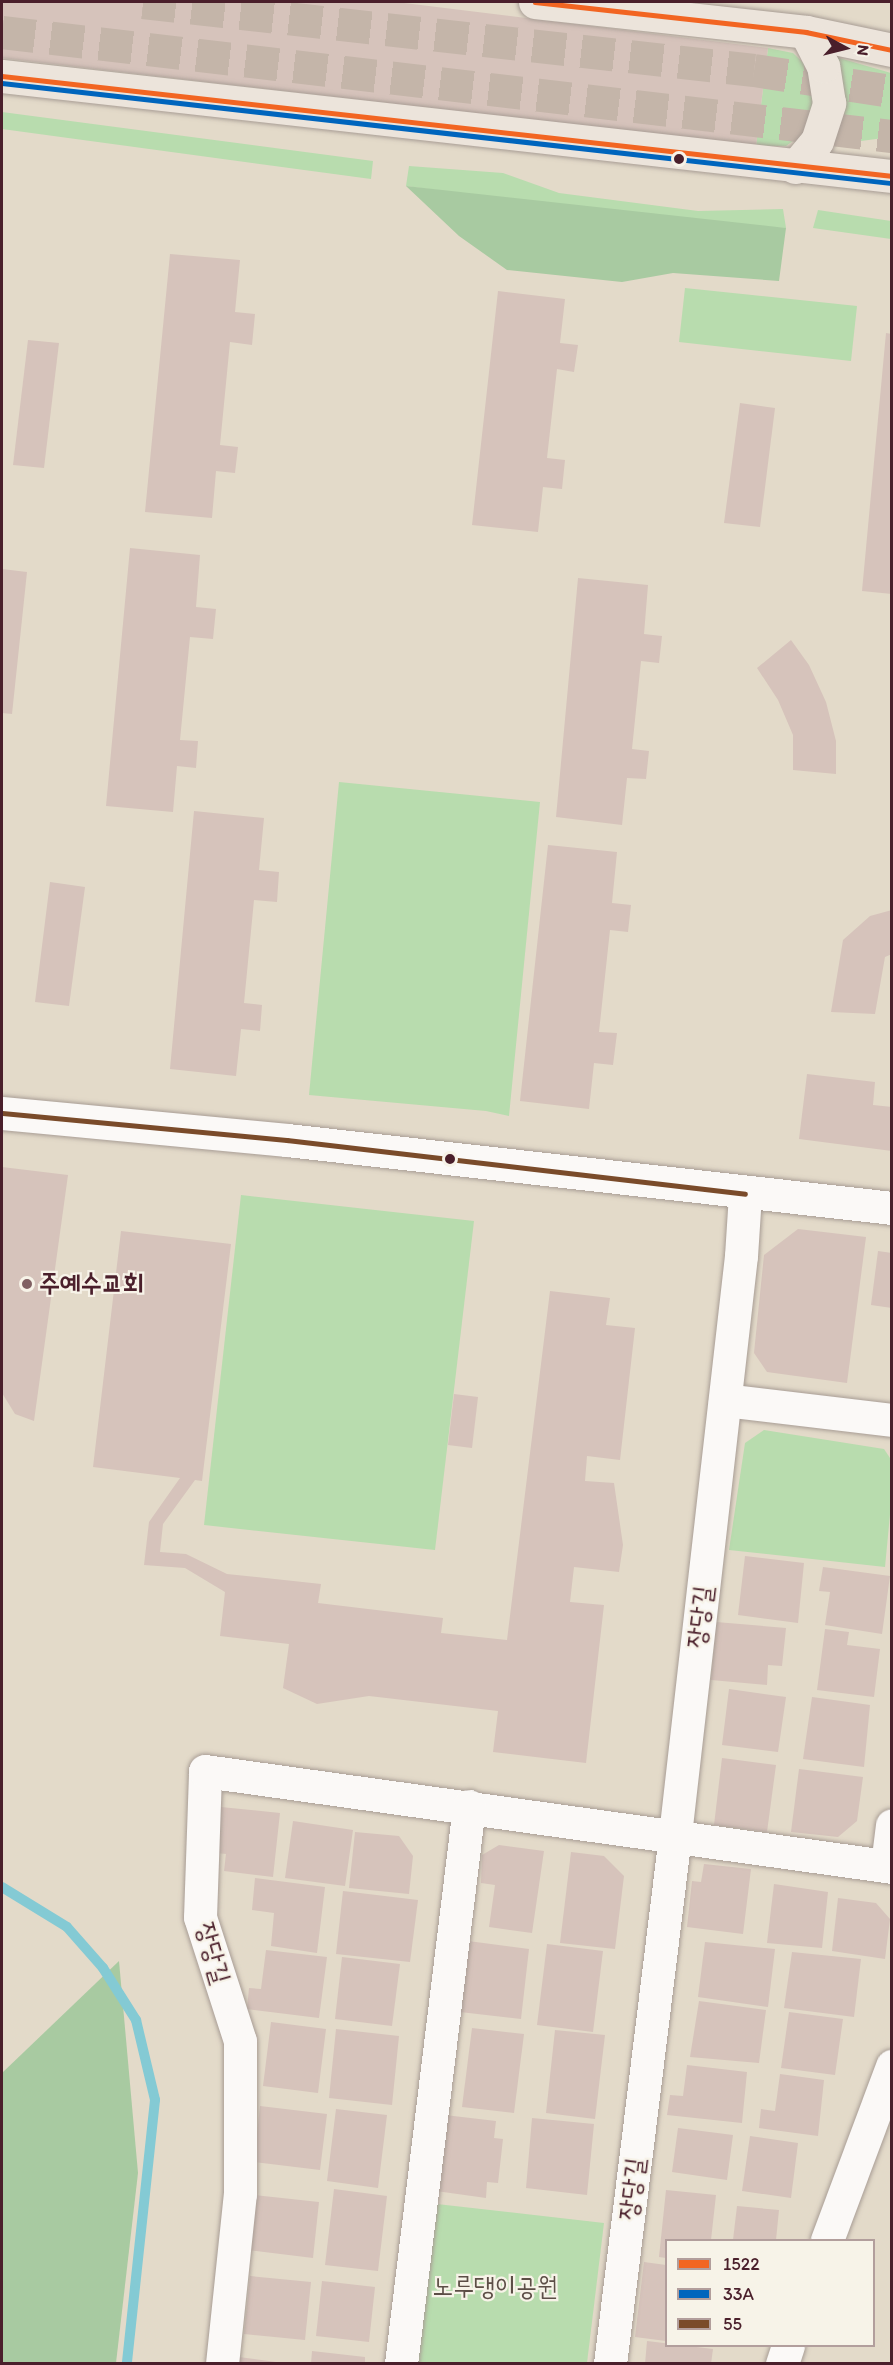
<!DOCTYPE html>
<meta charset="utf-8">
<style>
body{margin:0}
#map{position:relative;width:893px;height:2365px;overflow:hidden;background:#e3dac9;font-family:Itim,"Poor Story",sans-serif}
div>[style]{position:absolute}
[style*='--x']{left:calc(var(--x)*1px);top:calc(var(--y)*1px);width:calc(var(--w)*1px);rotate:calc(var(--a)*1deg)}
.green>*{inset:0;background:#b8dcae}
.forest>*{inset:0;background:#a8caa1}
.stream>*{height:10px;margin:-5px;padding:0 5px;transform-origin:5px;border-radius:5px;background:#84cad4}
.building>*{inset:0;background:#d6c3bb}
.major-tunnel>*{height:33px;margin-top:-16.5px;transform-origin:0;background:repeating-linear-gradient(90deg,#c4b5a9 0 33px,transparent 0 49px)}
.roads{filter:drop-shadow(0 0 2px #a89d95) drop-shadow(0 0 2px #a89d95)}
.minor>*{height:33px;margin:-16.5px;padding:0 16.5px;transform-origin:16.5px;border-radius:16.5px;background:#fbf9f7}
.major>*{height:33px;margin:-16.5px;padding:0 16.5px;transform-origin:16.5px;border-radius:16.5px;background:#ece4db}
.bus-1>*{height:4.5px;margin:-2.25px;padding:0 2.25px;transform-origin:2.25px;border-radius:2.25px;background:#f26522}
.bus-2>*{height:4.5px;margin:-2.25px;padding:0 2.25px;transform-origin:2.25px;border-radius:2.25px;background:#0065bd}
.bus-3>*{height:4.5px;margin:-2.25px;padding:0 2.25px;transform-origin:2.25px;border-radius:2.25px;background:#7a4b2a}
.dots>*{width:16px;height:16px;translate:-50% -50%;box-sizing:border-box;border:3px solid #f7f3e8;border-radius:50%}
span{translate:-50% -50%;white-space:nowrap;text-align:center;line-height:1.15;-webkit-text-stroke:4.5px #f7f3e8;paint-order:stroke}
.poi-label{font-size:26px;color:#4a1f2b;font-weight:700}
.left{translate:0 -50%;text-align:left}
.street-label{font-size:26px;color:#4a1f2b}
.park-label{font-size:26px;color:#5c4e46}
.frame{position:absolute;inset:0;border:3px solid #4a1f2b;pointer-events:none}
.legend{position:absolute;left:665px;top:2239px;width:210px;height:108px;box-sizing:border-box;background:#f7f3e8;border:2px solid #b29e9c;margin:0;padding:8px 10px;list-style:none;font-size:18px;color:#4a1f2b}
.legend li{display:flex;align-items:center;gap:12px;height:30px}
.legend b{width:30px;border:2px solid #b29e9c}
.north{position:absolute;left:815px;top:18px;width:60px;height:60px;-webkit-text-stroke:4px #f7f3e8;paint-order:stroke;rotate:97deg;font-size:16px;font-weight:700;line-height:24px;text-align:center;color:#4a1f2b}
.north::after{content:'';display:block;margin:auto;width:21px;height:27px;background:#4a1f2b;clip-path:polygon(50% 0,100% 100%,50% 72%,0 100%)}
</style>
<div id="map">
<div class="green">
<i style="clip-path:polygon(768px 48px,793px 53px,813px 72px,818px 104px,808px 130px,786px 146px,756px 146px)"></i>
<i style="clip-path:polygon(829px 55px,891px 73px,891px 137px,831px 145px)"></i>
<i style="clip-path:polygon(2px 112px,373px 161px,371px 179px,2px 129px)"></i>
<i style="clip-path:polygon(409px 166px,503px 173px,559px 193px,698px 211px,783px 209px,786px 228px,711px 226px,406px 186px)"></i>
<i style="clip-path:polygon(818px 210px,891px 221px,891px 239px,813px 228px)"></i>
<i style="clip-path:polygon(685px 288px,857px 306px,851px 361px,679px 342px)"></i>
<i style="clip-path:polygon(339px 782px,540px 802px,509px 1116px,486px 1111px,309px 1095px)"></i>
<i style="clip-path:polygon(241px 1195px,474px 1221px,435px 1550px,204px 1525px)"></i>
<i style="clip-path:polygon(764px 1430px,884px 1449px,892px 1461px,891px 1504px,885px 1567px,729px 1550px,745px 1443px)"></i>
<i style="clip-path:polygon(428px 2203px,604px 2223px,587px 2363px,409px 2364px)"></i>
</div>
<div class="forest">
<i style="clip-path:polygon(406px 186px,786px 228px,779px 281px,673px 273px,622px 282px,507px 270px,459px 236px)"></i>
<i style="clip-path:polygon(119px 1961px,138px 2173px,116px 2363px,2px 2363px,2px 2073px)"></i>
</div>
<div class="stream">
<i style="--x:2;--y:1887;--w:76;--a:31.6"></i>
<i style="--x:67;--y:1927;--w:55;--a:48.7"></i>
<i style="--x:103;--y:1968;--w:62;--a:57.6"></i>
<i style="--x:136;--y:2020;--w:82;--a:76.6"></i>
<i style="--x:155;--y:2100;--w:265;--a:96.1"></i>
</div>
<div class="building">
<i style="clip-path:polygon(2px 2px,396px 2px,768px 48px,756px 146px,2px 58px)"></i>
<i style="clip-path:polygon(170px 254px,240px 260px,235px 312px,255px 314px,252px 345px,230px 342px,220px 445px,238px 447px,235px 473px,216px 471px,212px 518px,145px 512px)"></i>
<i style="clip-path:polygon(498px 291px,565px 299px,560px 343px,578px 345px,574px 372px,557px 369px,547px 458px,565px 460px,562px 489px,543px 487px,538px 532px,472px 525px)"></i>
<i style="clip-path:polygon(886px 333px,892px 334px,892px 594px,862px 591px)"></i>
<i style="clip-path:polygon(28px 340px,59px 343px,44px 468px,13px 465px)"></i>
<i style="clip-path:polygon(740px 403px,775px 408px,760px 527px,724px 523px)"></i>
<i style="clip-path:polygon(130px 548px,200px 555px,196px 607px,216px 609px,213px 639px,190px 637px,180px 740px,198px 741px,196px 768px,177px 766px,173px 812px,106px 806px)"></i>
<i style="clip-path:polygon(2px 569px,27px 572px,12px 714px,2px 713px)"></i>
<i style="clip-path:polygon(578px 578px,648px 585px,644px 634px,662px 636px,659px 663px,641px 661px,632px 749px,649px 751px,646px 779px,627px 778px,622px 825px,556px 817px)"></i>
<i style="clip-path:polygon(791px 640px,809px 665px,826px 702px,836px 741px,836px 774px,793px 770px,793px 735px,778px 700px,757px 668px)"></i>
<i style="clip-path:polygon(194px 811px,264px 818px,259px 870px,279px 872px,277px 902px,254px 900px,244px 1003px,262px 1005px,260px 1031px,241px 1029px,236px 1076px,170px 1069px)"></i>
<i style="clip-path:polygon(548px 845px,617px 852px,612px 903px,631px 905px,628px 932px,610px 930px,599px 1032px,617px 1033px,613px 1065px,594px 1063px,589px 1109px,520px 1101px)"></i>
<i style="clip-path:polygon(50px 882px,85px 887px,69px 1006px,35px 1002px)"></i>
<i style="clip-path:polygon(892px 910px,892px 954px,885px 957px,875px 1014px,831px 1012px,843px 940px,870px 916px)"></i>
<i style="clip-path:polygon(807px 1074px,875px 1082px,873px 1105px,892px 1107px,892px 1151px,799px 1139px)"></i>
<i style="clip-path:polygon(2px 1167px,68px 1175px,34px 1421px,15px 1414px,2px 1393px)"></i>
<i style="clip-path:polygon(798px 1229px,866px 1237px,847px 1383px,767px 1372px,754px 1353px,764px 1255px)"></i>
<i style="clip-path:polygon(121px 1231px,231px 1244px,202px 1481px,195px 1480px,163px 1524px,160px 1552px,186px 1554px,227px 1574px,321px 1584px,318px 1603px,443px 1618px,441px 1633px,507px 1640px,550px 1291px,610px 1298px,606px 1325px,635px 1328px,620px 1460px,587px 1456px,585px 1481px,614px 1483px,623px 1545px,619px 1572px,574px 1567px,570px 1602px,604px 1605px,586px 1763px,493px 1752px,498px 1711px,369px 1696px,317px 1704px,283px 1688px,289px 1644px,220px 1636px,225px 1592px,185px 1568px,144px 1565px,149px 1522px,180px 1478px,93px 1467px)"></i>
<i style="clip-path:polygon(878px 1251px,892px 1253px,892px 1308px,871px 1305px)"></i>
<i style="clip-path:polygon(454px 1394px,478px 1397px,472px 1448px,448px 1445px)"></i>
<i style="clip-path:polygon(745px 1556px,804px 1563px,798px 1623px,738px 1615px)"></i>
<i style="clip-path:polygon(823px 1567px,890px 1576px,882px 1634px,825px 1625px,830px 1592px,819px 1591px)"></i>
<i style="clip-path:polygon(716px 1622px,786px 1628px,782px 1666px,768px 1665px,767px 1685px,711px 1680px)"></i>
<i style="clip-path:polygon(825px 1629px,849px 1632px,847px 1645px,880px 1649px,874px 1697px,817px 1690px)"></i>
<i style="clip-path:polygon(729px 1689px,786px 1697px,778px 1752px,722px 1745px)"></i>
<i style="clip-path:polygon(812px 1697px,870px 1705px,864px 1767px,803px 1759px)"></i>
<i style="clip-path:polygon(722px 1758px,776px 1765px,767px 1832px,714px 1825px)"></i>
<i style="clip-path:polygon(799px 1769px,863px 1777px,857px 1821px,838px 1837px,791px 1832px)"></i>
<i style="clip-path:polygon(221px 1807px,280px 1813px,273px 1877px,224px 1871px,226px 1854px,216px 1853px)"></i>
<i style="clip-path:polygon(293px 1821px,353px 1830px,345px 1886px,285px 1878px)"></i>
<i style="clip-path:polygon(355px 1832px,399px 1836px,413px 1856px,409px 1894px,349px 1888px)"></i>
<i style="clip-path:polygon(499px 1845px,544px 1851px,532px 1933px,489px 1927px,495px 1885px,481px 1883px,482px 1855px)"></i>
<i style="clip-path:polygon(571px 1852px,604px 1856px,624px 1876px,615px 1949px,560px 1943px)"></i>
<i style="clip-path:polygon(704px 1864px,751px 1869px,743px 1934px,687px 1927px,692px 1881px,701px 1882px)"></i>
<i style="clip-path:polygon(255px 1878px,325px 1887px,317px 1953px,271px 1946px,274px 1913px,252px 1910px)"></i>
<i style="clip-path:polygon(774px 1884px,828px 1892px,822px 1948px,767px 1943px)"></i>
<i style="clip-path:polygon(343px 1891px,418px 1900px,410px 1962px,336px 1954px)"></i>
<i style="clip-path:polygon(838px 1898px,876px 1903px,890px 1919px,885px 1959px,832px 1951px)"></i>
<i style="clip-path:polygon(468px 1941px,529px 1949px,521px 2019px,460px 2012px)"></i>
<i style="clip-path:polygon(705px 1942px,775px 1949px,768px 2007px,698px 1997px)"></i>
<i style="clip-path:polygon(547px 1944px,603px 1951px,593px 2032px,537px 2025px)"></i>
<i style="clip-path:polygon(266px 1950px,327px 1957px,319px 2018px,247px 2009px,249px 1988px,261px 1989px)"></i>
<i style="clip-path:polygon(792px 1952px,861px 1959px,854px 2017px,784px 2008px)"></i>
<i style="clip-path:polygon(342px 1957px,400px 1964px,392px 2026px,335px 2019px)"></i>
<i style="clip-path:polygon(699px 2001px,766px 2010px,759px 2063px,690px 2057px)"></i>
<i style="clip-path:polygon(789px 2012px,843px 2019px,835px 2075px,781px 2068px)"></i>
<i style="clip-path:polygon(271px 2022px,326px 2029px,318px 2093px,263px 2086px)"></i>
<i style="clip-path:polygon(472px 2028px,524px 2034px,514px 2113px,462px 2107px)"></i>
<i style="clip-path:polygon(336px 2029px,399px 2036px,392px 2105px,329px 2098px)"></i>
<i style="clip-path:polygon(555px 2030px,605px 2035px,595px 2119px,546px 2113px)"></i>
<i style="clip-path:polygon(687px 2065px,747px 2072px,742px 2123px,667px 2115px,670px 2095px,683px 2096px)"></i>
<i style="clip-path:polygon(780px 2074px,824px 2080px,818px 2136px,759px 2128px,761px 2109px,775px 2111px)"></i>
<i style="clip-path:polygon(260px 2106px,327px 2114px,320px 2170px,254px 2162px)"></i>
<i style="clip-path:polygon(336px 2109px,387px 2115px,378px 2188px,327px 2181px)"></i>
<i style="clip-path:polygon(445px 2115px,496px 2121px,494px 2138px,503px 2139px,498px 2183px,487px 2182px,486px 2198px,436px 2191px)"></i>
<i style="clip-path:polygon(532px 2118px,594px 2124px,587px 2195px,526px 2188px)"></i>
<i style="clip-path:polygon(678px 2128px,733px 2135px,727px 2180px,672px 2172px)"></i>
<i style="clip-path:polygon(750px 2136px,798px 2143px,791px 2198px,742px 2191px)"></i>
<i style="clip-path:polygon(334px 2189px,387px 2196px,378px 2271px,325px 2265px)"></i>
<i style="clip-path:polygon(666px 2190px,716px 2195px,711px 2240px,666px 2240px,666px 2258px,659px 2257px)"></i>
<i style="clip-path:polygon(253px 2195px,319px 2202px,313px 2258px,248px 2250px)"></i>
<i style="clip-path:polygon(737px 2206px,779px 2210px,776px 2240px,733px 2240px)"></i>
<i style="clip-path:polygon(644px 2262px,666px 2265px,666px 2341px,635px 2337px)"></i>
<i style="clip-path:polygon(250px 2276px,311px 2282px,305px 2340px,244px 2334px)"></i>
<i style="clip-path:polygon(322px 2281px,375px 2287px,369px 2342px,316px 2336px)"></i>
<i style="clip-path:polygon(647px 2341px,713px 2349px,711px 2364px,645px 2364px)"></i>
<i style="clip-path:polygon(312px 2351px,365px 2357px,365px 2364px,311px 2364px)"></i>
<i style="clip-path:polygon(239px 2357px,276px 2362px,276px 2364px,238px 2364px)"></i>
</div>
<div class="major-tunnel">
<i style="--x:143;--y:2;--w:615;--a:6.35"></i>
<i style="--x:754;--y:70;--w:140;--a:8.7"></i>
<i style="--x:2;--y:32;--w:896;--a:6.67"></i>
</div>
<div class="roads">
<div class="minor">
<i style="--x:2;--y:1113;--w:286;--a:5.4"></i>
<i style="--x:287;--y:1140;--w:609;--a:6.41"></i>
<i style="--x:725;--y:1400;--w:168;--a:6.8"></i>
<i style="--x:887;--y:1865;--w:40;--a:-82.9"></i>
<i style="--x:827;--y:2240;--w:186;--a:-69.5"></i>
<i style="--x:222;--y:2364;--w:171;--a:-84"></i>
<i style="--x:240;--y:2194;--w:153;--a:-90"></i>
<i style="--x:240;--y:2041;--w:130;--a:-107.9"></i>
<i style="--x:200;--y:1917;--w:146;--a:-88"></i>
<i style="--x:205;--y:1771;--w:694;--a:7.95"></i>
<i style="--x:401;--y:2364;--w:562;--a:-83.05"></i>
<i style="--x:610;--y:2364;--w:533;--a:-82.99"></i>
<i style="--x:675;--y:1835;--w:583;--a:-83.5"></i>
<i style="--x:741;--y:1256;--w:62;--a:-86.3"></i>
<i style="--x:782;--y:2364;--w:19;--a:-72"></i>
</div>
<div class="major">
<i style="--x:535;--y:2;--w:273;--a:6.3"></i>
<i style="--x:806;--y:32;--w:88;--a:11.8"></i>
<i style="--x:2;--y:76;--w:896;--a:6.41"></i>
<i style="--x:795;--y:167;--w:34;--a:-50"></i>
<i style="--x:817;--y:141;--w:40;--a:-72"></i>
<i style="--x:829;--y:103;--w:37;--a:-99"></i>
<i style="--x:823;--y:66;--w:38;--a:-117"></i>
</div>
</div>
<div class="bus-1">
<i style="--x:535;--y:2;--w:273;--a:6.3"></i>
<i style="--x:806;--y:32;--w:88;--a:11.8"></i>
<i style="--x:2;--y:76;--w:896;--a:6.41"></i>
</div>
<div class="bus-2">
<i style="--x:2;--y:83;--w:895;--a:6.42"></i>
</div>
<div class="bus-3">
<i style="--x:2;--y:1113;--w:286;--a:5.4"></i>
<i style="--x:287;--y:1140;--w:461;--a:6.7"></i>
</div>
<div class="dots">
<i style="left:679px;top:159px;background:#4a1f2b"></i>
<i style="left:450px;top:1159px;background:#4a1f2b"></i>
<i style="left:27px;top:1284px;background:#806062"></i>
</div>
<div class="poi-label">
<span class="left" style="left:39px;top:1284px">주예수교회</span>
</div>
<div class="street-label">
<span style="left:700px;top:1617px;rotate:-83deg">장당길</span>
<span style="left:213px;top:1953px;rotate:74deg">장당길</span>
<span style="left:632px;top:2189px;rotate:-83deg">장당길</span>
</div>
<div class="park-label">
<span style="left:495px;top:2287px">노루댕이공원</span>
</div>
<div class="frame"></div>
<ul class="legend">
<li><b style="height:8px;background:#f26522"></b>1522</li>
<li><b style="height:8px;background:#0065bd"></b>33A</li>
<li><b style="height:8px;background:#7a4b2a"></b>55</li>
</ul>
<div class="north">N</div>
</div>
